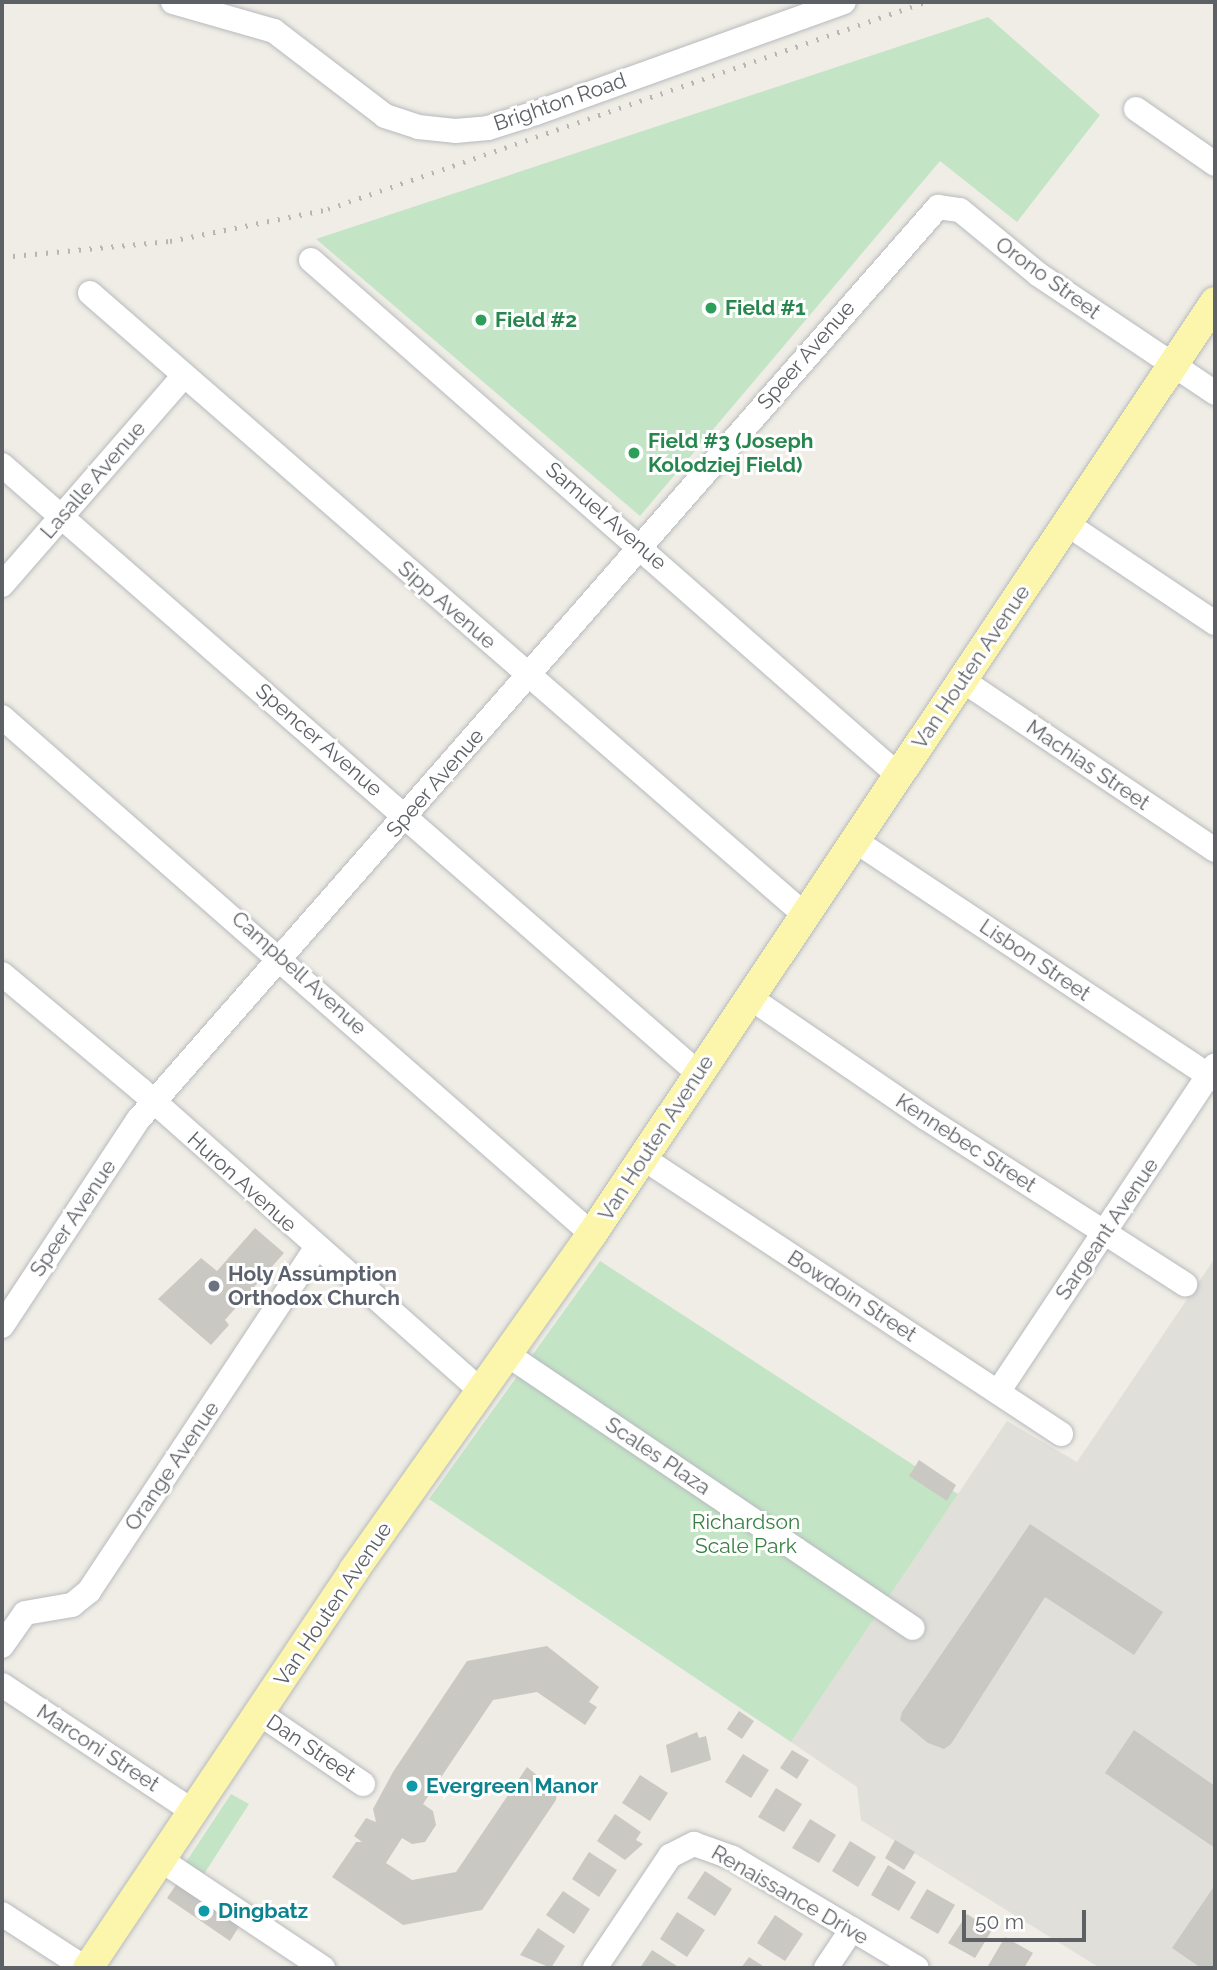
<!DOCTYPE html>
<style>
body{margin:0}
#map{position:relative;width:1217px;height:1970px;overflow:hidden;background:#efede5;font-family:Raleway,sans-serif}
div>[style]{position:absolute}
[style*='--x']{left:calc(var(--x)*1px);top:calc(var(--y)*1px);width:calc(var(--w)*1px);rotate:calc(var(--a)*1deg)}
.industrial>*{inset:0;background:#e0dfd9}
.green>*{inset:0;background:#c3e5c6}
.building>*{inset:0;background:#cac8c2}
.roads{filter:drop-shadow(0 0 2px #b7babe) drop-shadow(0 0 2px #b7babe)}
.minor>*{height:24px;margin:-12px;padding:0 12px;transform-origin:12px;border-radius:12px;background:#fff}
.major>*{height:30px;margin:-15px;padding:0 15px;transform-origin:15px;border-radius:15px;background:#fcf6ad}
.rail>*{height:5px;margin-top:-2.5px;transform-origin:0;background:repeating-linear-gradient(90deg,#b5b6b6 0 2px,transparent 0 11px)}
.dots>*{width:19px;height:19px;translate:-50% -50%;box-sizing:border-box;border:4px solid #fff;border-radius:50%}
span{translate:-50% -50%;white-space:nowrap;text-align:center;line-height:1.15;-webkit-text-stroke:6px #fff;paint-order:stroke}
.street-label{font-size:21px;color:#5d6065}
.leisure-label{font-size:21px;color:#27864d;font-weight:700}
.left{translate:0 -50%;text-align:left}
.worship-label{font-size:21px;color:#5b616d;font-weight:700}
.park-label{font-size:21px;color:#388142}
.culture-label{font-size:21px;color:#0d838f;font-weight:700}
.frame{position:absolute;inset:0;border:4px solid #5d6065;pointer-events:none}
.scale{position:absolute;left:962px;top:1910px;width:124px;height:32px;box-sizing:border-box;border:4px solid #5d6065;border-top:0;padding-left:9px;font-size:21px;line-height:24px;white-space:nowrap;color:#5d6065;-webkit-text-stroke:5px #fff;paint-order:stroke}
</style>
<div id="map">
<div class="industrial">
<i style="clip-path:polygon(1215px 1258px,1215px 1968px,1100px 1968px,861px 1820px,857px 1787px,791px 1742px,1007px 1421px,1077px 1462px)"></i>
</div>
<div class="green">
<i style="clip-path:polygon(988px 17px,1100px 115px,1017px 222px,940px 161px,640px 516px,316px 239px)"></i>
<i style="clip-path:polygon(600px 1261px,958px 1494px,791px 1742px,429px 1499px)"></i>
<i style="clip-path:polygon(231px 1794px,249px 1804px,204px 1874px,186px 1862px)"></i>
</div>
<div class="building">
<i style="clip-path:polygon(255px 1228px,284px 1253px,225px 1320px,229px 1325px,211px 1345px,158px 1299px,201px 1258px,217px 1271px)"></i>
<i style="clip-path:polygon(919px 1460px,956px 1485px,947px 1501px,909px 1476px)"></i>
<i style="clip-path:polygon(1030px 1524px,1163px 1612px,1134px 1655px,1045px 1597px,951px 1744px,944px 1749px,928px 1743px,900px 1720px,902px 1712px)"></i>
<i style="clip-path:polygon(547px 1646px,599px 1687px,589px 1702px,597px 1707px,585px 1725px,537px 1692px,493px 1700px,423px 1804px,433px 1811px,436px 1825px,425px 1842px,412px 1844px,402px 1838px,386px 1863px,412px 1880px,456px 1872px,527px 1767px,557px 1792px,556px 1800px,482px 1910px,403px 1925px,332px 1877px,356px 1842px,362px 1842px,354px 1836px,366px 1818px,376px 1822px,373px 1809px,393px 1772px,467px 1661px)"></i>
<i style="clip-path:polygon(739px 1711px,754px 1721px,742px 1739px,727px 1729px)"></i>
<i style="clip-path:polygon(1134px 1730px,1215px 1786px,1215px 1848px,1105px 1773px)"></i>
<i style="clip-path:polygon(697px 1732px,699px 1738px,706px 1736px,711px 1760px,671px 1773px,666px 1745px)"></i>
<i style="clip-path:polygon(792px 1750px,809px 1760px,797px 1779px,780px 1768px)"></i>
<i style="clip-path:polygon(743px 1754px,769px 1770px,751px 1798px,725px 1782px)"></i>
<i style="clip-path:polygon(640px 1775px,668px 1793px,650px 1821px,622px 1803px)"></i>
<i style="clip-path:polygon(776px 1788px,802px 1804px,784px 1832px,758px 1817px)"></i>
<i style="clip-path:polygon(615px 1814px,641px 1832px,636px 1840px,643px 1844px,625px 1860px,597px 1841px)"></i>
<i style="clip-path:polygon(810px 1819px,836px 1835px,819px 1863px,792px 1848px)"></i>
<i style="clip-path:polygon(895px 1840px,915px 1852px,904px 1870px,885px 1858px)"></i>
<i style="clip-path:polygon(850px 1841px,876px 1857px,858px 1887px,832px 1871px)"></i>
<i style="clip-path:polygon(589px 1852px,617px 1870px,599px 1897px,572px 1879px)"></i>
<i style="clip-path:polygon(888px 1865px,916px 1882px,899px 1911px,871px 1895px)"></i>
<i style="clip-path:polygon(705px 1871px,732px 1889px,715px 1916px,687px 1898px)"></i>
<i style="clip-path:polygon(178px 1882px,240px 1925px,230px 1941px,167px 1898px)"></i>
<i style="clip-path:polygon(1215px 1885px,1215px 1968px,1201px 1968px,1172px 1948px)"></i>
<i style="clip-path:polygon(927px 1889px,955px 1905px,938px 1934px,910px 1918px)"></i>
<i style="clip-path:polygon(563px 1891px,590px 1909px,574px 1934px,546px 1915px)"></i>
<i style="clip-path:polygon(677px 1912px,705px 1930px,687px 1957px,660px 1939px)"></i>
<i style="clip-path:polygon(967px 1914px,992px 1930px,975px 1958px,948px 1943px)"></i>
<i style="clip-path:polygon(775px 1915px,803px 1934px,785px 1961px,757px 1943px)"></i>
<i style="clip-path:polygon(538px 1928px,565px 1946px,551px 1968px,520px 1955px)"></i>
<i style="clip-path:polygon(1005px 1937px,1033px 1953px,1024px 1968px,988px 1966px)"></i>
<i style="clip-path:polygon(652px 1950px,680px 1968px,640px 1968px)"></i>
<i style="clip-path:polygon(749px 1957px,766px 1968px,741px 1968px)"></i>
</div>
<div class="roads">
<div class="minor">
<i style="--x:173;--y:2;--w:105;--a:16"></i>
<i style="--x:274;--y:31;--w:140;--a:37.4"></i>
<i style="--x:385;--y:116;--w:35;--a:18"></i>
<i style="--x:418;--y:127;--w:37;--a:6"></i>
<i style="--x:455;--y:131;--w:33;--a:-5"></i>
<i style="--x:488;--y:128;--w:50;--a:-17.4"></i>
<i style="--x:536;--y:113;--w:327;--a:-19.8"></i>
<i style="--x:1136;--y:109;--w:96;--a:34.8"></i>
<i style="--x:311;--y:260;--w:781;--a:41.26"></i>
<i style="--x:90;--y:293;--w:946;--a:41.02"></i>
<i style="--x:2;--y:465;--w:924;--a:41.14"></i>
<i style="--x:1067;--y:524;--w:178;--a:33.8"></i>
<i style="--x:2;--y:585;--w:277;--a:-49"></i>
<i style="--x:962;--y:680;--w:305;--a:33.9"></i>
<i style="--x:2;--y:717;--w:784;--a:41.23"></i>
<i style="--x:854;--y:840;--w:433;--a:33.6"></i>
<i style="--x:2;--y:974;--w:180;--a:39.8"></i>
<i style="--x:140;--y:1089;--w:456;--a:41.5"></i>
<i style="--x:749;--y:997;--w:214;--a:34.4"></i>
<i style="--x:926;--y:1118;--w:308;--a:32.7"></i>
<i style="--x:643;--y:1158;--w:501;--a:33.44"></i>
<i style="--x:2;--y:1326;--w:247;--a:-56.6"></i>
<i style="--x:138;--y:1120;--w:1214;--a:-48.77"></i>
<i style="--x:938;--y:207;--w:22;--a:8"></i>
<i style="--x:960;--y:210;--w:102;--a:39.4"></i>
<i style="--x:1039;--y:275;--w:212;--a:33.8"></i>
<i style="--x:508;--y:1355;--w:488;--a:34"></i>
<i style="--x:998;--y:1392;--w:392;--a:-56.4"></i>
<i style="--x:2;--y:1646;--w:40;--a:-55.1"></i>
<i style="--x:25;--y:1613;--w:48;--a:-9.7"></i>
<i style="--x:72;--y:1605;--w:22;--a:-39"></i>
<i style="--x:89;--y:1591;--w:411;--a:-56.5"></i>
<i style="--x:2;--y:1685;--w:230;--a:33.5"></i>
<i style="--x:259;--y:1713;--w:126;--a:34.3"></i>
<i style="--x:161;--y:1860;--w:195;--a:33.7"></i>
<i style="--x:2;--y:1914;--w:99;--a:33"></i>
<i style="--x:595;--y:1968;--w:135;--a:-56.2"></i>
<i style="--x:670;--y:1856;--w:27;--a:-27"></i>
<i style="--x:694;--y:1844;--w:41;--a:19.7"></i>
<i style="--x:733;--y:1858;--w:214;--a:30.9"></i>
<i style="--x:826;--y:1968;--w:47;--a:-56.3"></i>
</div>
<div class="major">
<i style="--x:88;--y:1968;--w:479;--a:-56.2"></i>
<i style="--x:354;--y:1570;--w:412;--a:-54.7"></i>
<i style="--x:592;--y:1234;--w:1121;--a:-56.24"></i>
</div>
</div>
<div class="rail">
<i style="--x:2;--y:257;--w:169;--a:-5.4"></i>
<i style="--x:170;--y:241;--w:161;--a:-11.4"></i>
<i style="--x:328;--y:209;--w:632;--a:-19.12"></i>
</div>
<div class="dots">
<i style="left:711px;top:308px;background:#2e9e5b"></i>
<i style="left:481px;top:320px;background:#2e9e5b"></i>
<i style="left:634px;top:453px;background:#2e9e5b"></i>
<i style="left:214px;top:1286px;background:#6b7280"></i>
<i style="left:412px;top:1786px;background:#0f9aa8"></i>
<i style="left:204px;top:1911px;background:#0f9aa8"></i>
</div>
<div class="street-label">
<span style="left:560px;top:102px;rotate:-19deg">Brighton Road</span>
<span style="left:1048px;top:278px;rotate:36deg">Orono Street</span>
<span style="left:806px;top:355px;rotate:-49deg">Speer Avenue</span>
<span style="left:93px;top:480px;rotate:-49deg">Lasalle Avenue</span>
<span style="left:606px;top:516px;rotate:41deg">Samuel Avenue</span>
<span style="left:447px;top:605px;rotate:41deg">Sipp Avenue</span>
<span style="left:971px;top:667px;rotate:-56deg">Van Houten Avenue</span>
<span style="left:319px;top:740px;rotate:41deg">Spencer Avenue</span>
<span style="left:1088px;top:765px;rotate:34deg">Machias Street</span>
<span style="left:435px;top:783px;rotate:-49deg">Speer Avenue</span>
<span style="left:1035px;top:960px;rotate:34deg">Lisbon Street</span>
<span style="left:299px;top:973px;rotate:42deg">Campbell Avenue</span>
<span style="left:656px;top:1138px;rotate:-57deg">Van Houten Avenue</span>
<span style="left:966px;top:1143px;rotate:33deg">Kennebec Street</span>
<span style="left:242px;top:1182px;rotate:42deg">Huron Avenue</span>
<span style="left:73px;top:1218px;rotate:-56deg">Speer Avenue</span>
<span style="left:1107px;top:1229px;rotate:-56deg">Sargeant Avenue</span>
<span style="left:852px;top:1296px;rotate:33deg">Bowdoin Street</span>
<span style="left:658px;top:1456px;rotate:34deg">Scales Plaza</span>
<span style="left:172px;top:1466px;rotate:-56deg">Orange Avenue</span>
<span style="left:333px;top:1604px;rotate:-56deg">Van Houten Avenue</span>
<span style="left:98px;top:1748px;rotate:33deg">Marconi Street</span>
<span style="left:311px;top:1748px;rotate:34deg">Dan Street</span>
<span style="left:790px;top:1895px;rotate:30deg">Renaissance Drive</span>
</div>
<div class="leisure-label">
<span class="left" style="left:725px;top:308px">Field #1</span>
<span class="left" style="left:495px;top:320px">Field #2</span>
<span class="left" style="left:648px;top:453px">Field #3 (Joseph<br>Kolodziej Field)</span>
</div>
<div class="worship-label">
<span class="left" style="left:228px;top:1286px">Holy Assumption<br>Orthodox Church</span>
</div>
<div class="park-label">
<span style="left:746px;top:1534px">Richardson<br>Scale Park</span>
</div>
<div class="culture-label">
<span class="left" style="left:426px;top:1786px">Evergreen Manor</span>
<span class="left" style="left:218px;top:1911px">Dingbatz</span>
</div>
<div class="frame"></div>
<div class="scale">50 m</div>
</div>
